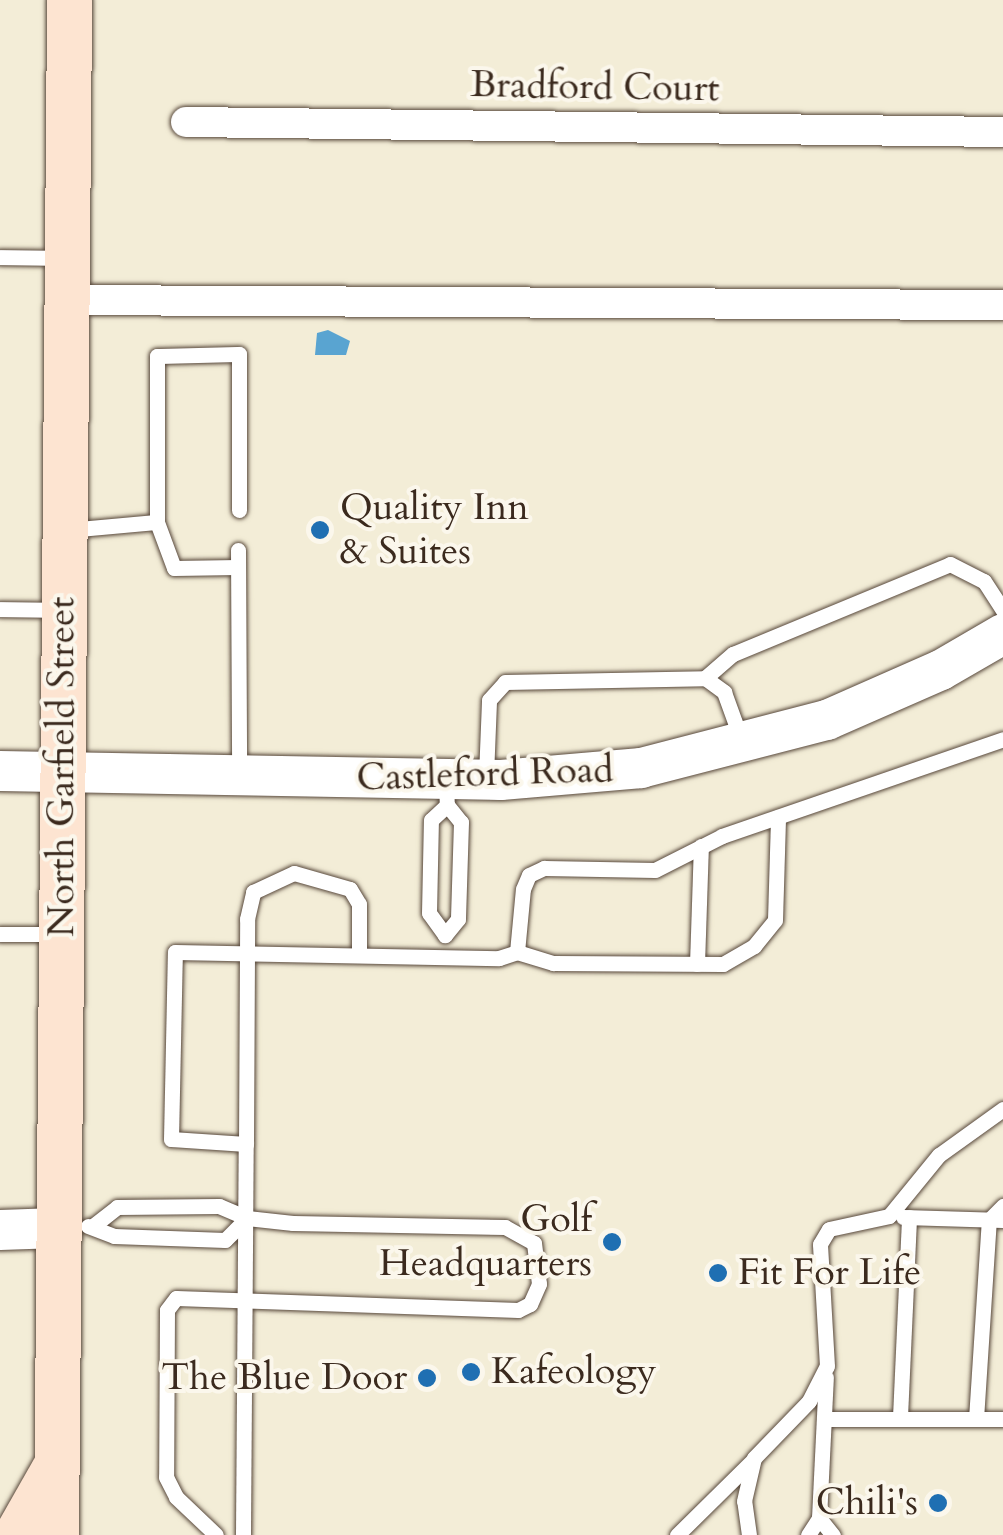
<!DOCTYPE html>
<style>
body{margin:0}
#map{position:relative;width:1003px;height:1535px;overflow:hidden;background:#f3edd7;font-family:Cardo,serif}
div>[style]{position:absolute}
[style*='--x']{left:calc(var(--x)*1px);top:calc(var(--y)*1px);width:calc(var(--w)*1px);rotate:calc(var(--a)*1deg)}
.water>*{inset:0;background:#59a4d1}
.roads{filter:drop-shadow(0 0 2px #57473a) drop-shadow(0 0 2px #57473a)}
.service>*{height:15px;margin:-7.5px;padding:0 7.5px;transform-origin:7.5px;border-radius:7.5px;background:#fff}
.minor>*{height:30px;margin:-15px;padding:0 15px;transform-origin:15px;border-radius:15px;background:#fff}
.tertiary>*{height:40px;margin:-20px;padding:0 20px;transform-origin:20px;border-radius:20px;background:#fff}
.secondary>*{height:45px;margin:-22.5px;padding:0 22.5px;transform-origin:22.5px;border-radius:22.5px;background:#fde4d1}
.dots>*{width:28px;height:28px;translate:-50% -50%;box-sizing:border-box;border:5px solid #fbf7ec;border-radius:50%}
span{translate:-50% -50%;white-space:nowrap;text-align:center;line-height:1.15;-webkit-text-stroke:8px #fbf7ec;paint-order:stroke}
.street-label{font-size:38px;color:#3b2a1e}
.poi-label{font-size:38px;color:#3b2a1e}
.left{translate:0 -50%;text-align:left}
.right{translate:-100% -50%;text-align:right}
</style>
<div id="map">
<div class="water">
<i style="clip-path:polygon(328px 330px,350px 341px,346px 355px,315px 355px,317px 333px)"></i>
</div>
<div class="roads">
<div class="service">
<i style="--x:0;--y:257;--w:61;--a:0.9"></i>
<i style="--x:67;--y:530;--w:90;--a:-5.1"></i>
<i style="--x:238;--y:550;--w:226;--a:89.7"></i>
<i style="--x:238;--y:567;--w:64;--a:179.1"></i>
<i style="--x:174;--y:568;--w:49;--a:-110.3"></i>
<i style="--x:157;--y:522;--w:166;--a:-90"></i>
<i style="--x:157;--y:356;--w:82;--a:-1.4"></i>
<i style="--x:239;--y:354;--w:156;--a:90"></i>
<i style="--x:0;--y:609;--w:61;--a:0.9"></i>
<i style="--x:705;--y:678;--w:37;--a:-41"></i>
<i style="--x:733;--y:654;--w:235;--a:-22.5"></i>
<i style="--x:950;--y:564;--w:38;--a:27"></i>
<i style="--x:984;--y:581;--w:35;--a:57"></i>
<i style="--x:486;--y:776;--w:76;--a:-87.7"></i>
<i style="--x:489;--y:700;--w:24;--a:-48"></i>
<i style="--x:505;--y:682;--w:200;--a:-1.1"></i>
<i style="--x:705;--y:678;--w:24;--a:36"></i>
<i style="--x:724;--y:692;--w:50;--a:70.1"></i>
<i style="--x:446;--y:781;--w:24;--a:88"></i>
<i style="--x:447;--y:805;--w:22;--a:51"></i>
<i style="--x:461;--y:822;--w:97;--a:91.8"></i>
<i style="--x:458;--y:919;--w:21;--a:129"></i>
<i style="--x:445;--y:935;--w:27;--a:-126"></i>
<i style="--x:429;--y:913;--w:93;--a:-88.8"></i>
<i style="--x:431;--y:820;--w:22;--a:-43"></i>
<i style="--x:0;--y:934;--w:56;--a:0"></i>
<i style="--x:517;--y:952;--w:38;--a:17"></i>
<i style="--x:553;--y:963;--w:170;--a:0.3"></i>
<i style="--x:723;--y:964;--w:36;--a:-30"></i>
<i style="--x:754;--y:946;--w:33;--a:-51"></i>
<i style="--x:775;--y:920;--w:103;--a:-88.3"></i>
<i style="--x:697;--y:964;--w:118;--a:-88.1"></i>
<i style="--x:246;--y:1144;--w:225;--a:-89.7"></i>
<i style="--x:247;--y:919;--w:28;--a:-77"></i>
<i style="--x:253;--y:892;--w:45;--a:-24.9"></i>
<i style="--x:294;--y:873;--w:58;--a:15.9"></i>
<i style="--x:350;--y:889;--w:17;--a:59"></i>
<i style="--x:359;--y:904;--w:50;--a:90"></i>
<i style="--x:903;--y:1217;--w:100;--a:1.7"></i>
<i style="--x:88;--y:1226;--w:28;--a:21"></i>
<i style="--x:114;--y:1236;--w:111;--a:2.1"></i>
<i style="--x:225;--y:1240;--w:31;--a:-45"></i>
<i style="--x:93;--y:1226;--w:31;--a:-38"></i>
<i style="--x:117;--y:1207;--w:102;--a:-0.6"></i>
<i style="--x:219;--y:1206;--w:30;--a:23"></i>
<i style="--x:247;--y:1218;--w:46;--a:6.2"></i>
<i style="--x:293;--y:1223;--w:212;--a:1.1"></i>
<i style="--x:505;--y:1227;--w:33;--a:29"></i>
<i style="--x:534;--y:1243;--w:41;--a:83"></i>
<i style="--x:539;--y:1284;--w:22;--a:114"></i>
<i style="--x:530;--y:1304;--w:13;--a:153"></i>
<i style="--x:518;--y:1310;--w:342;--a:-178"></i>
<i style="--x:176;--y:1298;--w:15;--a:127"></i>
<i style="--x:167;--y:1310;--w:167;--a:90.3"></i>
<i style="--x:166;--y:1477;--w:22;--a:63"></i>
<i style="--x:176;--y:1497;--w:55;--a:43.5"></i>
<i style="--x:900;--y:1417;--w:200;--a:-87.4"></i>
<i style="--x:824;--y:1419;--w:179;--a:0"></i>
<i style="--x:976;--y:1419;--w:199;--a:-86.3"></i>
<i style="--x:989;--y:1220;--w:20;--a:-45"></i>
<i style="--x:819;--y:1518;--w:141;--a:-87.2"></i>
<i style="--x:243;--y:1535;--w:391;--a:-89.6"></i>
<i style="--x:246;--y:1144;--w:75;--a:-176.2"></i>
<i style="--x:171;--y:1139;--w:187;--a:-88.8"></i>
<i style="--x:175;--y:952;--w:324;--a:1.1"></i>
<i style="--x:499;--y:958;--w:19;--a:-18"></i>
<i style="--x:517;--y:952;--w:63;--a:-84.6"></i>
<i style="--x:523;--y:889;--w:15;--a:-67"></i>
<i style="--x:529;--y:875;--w:17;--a:-25"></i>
<i style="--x:544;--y:868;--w:111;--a:1"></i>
<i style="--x:655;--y:870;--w:75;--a:-26.9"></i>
<i style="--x:722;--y:836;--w:297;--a:-19"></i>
<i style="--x:677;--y:1535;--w:105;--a:-44.6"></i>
<i style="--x:749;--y:1535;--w:34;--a:-98"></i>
<i style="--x:744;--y:1501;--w:44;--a:-76.9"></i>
<i style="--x:754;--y:1458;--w:79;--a:-46"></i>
<i style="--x:809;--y:1401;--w:39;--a:-63"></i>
<i style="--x:827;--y:1366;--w:122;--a:-93.3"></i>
<i style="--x:820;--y:1244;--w:17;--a:-59"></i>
<i style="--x:829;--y:1229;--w:61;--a:-12.2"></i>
<i style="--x:889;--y:1216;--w:79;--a:-50.7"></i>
<i style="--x:939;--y:1155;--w:79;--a:-35.7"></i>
<i style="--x:808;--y:1535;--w:20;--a:-57"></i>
<i style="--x:819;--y:1518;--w:22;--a:51"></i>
</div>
<div class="minor">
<i style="--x:186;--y:122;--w:817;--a:0.7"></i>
<i style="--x:66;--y:300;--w:937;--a:0.31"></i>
</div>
<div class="tertiary">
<i style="--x:0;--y:771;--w:501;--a:1.03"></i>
<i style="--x:501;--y:780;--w:141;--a:-4.9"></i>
<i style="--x:641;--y:768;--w:192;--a:-14.5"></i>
<i style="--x:827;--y:720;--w:124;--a:-23.7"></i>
<i style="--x:941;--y:670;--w:72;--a:-30.1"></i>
<i style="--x:0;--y:1230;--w:57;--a:-2"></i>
</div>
<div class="secondary">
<i style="--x:16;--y:1535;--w:75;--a:-60.4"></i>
<i style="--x:56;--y:1535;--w:1535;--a:-89.51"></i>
</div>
</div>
<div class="dots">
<i style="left:320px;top:530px;background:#1f6fb2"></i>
<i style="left:612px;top:1242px;background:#1f6fb2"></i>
<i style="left:718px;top:1273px;background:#1f6fb2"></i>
<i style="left:471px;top:1372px;background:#1f6fb2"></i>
<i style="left:427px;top:1378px;background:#1f6fb2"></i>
<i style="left:938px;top:1503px;background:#1f6fb2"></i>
</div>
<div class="street-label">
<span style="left:595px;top:87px;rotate:1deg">Bradford Court</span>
<span style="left:62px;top:767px;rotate:-90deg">North Garfield Street</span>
<span style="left:485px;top:774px;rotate:-2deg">Castleford Road</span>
</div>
<div class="poi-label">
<span class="left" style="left:340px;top:530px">Quality Inn<br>&amp; Suites</span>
<span class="right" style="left:592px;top:1242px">Golf<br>Headquarters</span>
<span class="left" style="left:738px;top:1273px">Fit For Life</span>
<span class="left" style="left:491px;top:1372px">Kafeology</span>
<span class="right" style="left:407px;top:1378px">The Blue Door</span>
<span class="right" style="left:918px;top:1503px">Chili's</span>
</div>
</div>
